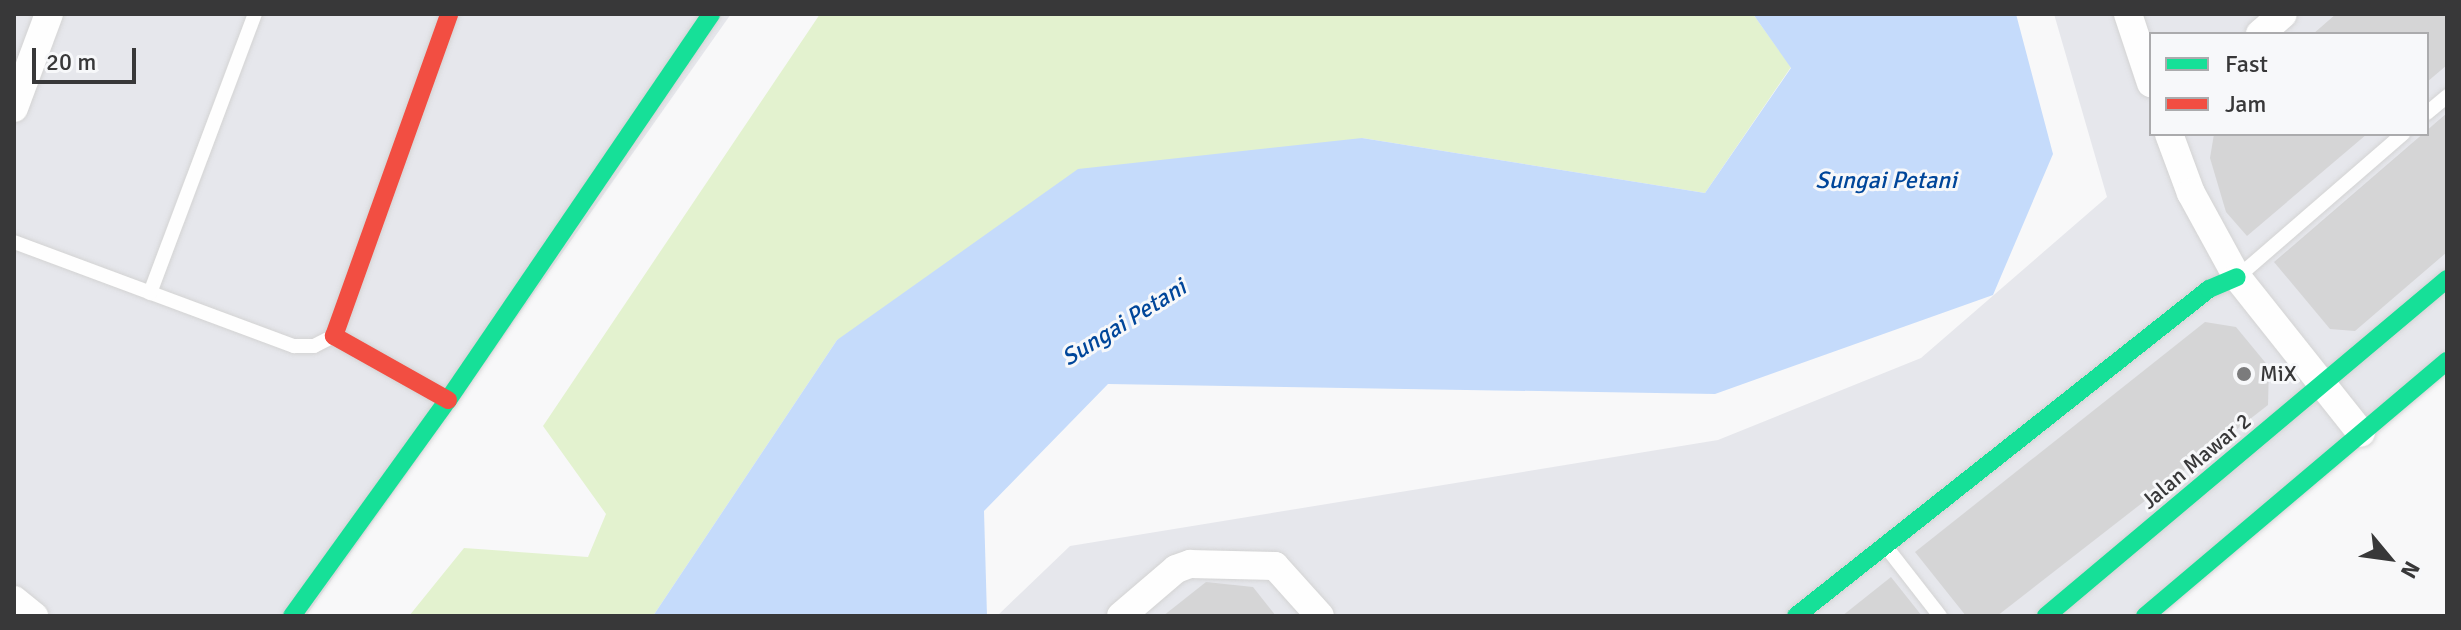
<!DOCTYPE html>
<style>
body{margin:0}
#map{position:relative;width:2461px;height:630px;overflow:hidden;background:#f8f8f9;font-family:Signika,sans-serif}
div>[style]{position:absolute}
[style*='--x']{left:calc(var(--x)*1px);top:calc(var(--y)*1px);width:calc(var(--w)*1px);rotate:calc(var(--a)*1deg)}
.built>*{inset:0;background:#e6e7ec}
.green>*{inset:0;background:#e3f2cf}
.water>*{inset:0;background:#c5dbfb}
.building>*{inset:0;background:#d5d5d6}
.roads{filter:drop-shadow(0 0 2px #d3d3d3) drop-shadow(0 0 2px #d3d3d3)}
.lane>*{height:14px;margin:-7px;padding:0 7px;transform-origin:7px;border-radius:7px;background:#fefefe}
.street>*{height:28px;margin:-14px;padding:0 14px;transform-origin:14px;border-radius:14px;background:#fefefe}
.fast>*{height:18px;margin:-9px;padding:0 9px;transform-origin:9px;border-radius:9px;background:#16e098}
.jam>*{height:18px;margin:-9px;padding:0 9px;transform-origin:9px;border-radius:9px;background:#f24e42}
.dots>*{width:22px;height:22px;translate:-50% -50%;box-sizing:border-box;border:4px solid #f7f8fa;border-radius:50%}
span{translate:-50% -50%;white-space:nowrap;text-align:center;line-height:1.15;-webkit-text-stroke:6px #f7f8fa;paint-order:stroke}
.poi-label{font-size:22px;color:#383839}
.left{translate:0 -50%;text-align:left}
.street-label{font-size:22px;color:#383839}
.water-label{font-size:24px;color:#00469a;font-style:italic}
.frame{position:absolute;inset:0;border:16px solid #383839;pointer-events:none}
.legend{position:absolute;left:2149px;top:32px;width:280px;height:104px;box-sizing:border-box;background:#f7f8fa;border:2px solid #ababad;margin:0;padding:10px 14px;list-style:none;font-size:24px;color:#383839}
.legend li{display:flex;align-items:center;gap:16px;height:40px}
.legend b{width:40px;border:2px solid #ababad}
.north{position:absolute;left:2349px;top:518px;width:80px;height:80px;-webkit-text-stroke:6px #f7f8fa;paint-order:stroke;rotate:119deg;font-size:22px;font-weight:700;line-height:32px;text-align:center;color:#383839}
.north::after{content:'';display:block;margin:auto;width:28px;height:36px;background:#383839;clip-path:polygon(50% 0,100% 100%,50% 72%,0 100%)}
.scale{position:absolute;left:32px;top:48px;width:104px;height:36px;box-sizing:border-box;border:4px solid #383839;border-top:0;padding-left:10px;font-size:24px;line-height:28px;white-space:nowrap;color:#383839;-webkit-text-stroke:6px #f7f8fa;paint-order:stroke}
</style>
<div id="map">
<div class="built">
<i style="clip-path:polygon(14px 14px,731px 14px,306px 616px,14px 616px)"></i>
<i style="clip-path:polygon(evenodd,2054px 14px,2447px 14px,2447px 370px,2154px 616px,997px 616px,1070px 546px,1718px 440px,1921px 358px,2107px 197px,2054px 14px,2151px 34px,2427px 34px,2427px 134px,2151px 134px,2151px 34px)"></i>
</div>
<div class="green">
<i style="clip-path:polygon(820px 14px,1753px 14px,1791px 67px,1705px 193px,1362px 138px,837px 340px,653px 616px,409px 616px,464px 548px,588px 557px,606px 514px,543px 426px)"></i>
</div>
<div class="water">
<i style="clip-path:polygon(1753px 14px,2016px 14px,2053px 154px,1993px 295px,1715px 394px,1108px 384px,984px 511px,987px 616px,653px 616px,837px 340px,1078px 169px,1362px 138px,1705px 193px,1791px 68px)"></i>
</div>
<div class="building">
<i style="clip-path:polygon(2336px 14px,2447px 14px,2447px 65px,2427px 82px,2427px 34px,2313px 34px)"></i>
<i style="clip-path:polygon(2447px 113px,2447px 252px,2355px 331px,2330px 329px,2274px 262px)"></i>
<i style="clip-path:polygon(2214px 134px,2367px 134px,2247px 236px,2226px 212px,2210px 158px)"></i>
<i style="clip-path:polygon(2205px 322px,2236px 327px,2269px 367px,2268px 405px,1997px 616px,1966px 616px,1915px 552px)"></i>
<i style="clip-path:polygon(1891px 577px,1922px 616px,1842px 616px)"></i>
<i style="clip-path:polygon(1206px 582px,1253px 587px,1276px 616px,1163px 616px)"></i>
</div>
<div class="roads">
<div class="lane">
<i style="--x:2427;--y:113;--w:26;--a:-40"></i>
<i style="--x:14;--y:242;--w:299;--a:20.4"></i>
<i style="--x:294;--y:346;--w:20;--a:0"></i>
<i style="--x:314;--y:346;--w:20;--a:-27"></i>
<i style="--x:2240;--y:275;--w:216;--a:-40.9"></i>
<i style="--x:150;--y:293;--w:298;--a:-69.4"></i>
<i style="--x:1887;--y:548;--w:86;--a:52.1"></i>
</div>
<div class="street">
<i style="--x:2128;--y:14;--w:73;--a:71.6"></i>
<i style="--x:2260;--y:34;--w:30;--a:-41"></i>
<i style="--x:14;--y:108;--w:100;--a:-69.6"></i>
<i style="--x:2169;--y:134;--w:63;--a:69.6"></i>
<i style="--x:2191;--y:193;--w:96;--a:61.3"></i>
<i style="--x:2237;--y:277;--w:199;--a:51.5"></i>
<i style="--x:14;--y:600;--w:26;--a:39"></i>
<i style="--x:1121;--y:616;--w:72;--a:-40.5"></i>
<i style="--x:1176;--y:569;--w:15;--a:-20"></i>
<i style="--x:1190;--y:564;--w:85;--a:1.3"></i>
<i style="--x:1275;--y:566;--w:67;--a:48"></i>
</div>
<div class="fast">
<i style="--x:292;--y:616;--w:266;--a:-54.2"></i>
<i style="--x:448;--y:400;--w:467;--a:-55.7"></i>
<i style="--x:1796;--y:616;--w:527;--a:-38.37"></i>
<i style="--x:2209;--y:289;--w:30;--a:-23"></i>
<i style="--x:2046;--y:616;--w:524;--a:-40.04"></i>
<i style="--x:2145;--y:616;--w:395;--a:-40.2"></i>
</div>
<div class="jam">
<i style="--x:448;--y:400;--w:131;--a:-150.7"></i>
<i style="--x:334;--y:336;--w:342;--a:-70.3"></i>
</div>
</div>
<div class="dots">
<i style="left:2244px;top:374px;background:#7b7b7c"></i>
</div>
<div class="poi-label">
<span class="left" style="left:2260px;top:374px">MiX</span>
</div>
<div class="street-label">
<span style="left:2196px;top:461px;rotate:-40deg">Jalan Mawar 2</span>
</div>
<div class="water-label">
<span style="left:1886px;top:181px">Sungai Petani</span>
<span style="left:1124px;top:323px;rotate:-32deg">Sungai Petani</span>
</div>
<div class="frame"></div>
<ul class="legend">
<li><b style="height:10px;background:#16e098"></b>Fast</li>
<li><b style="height:10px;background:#f24e42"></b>Jam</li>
</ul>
<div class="north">N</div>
<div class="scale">20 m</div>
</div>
